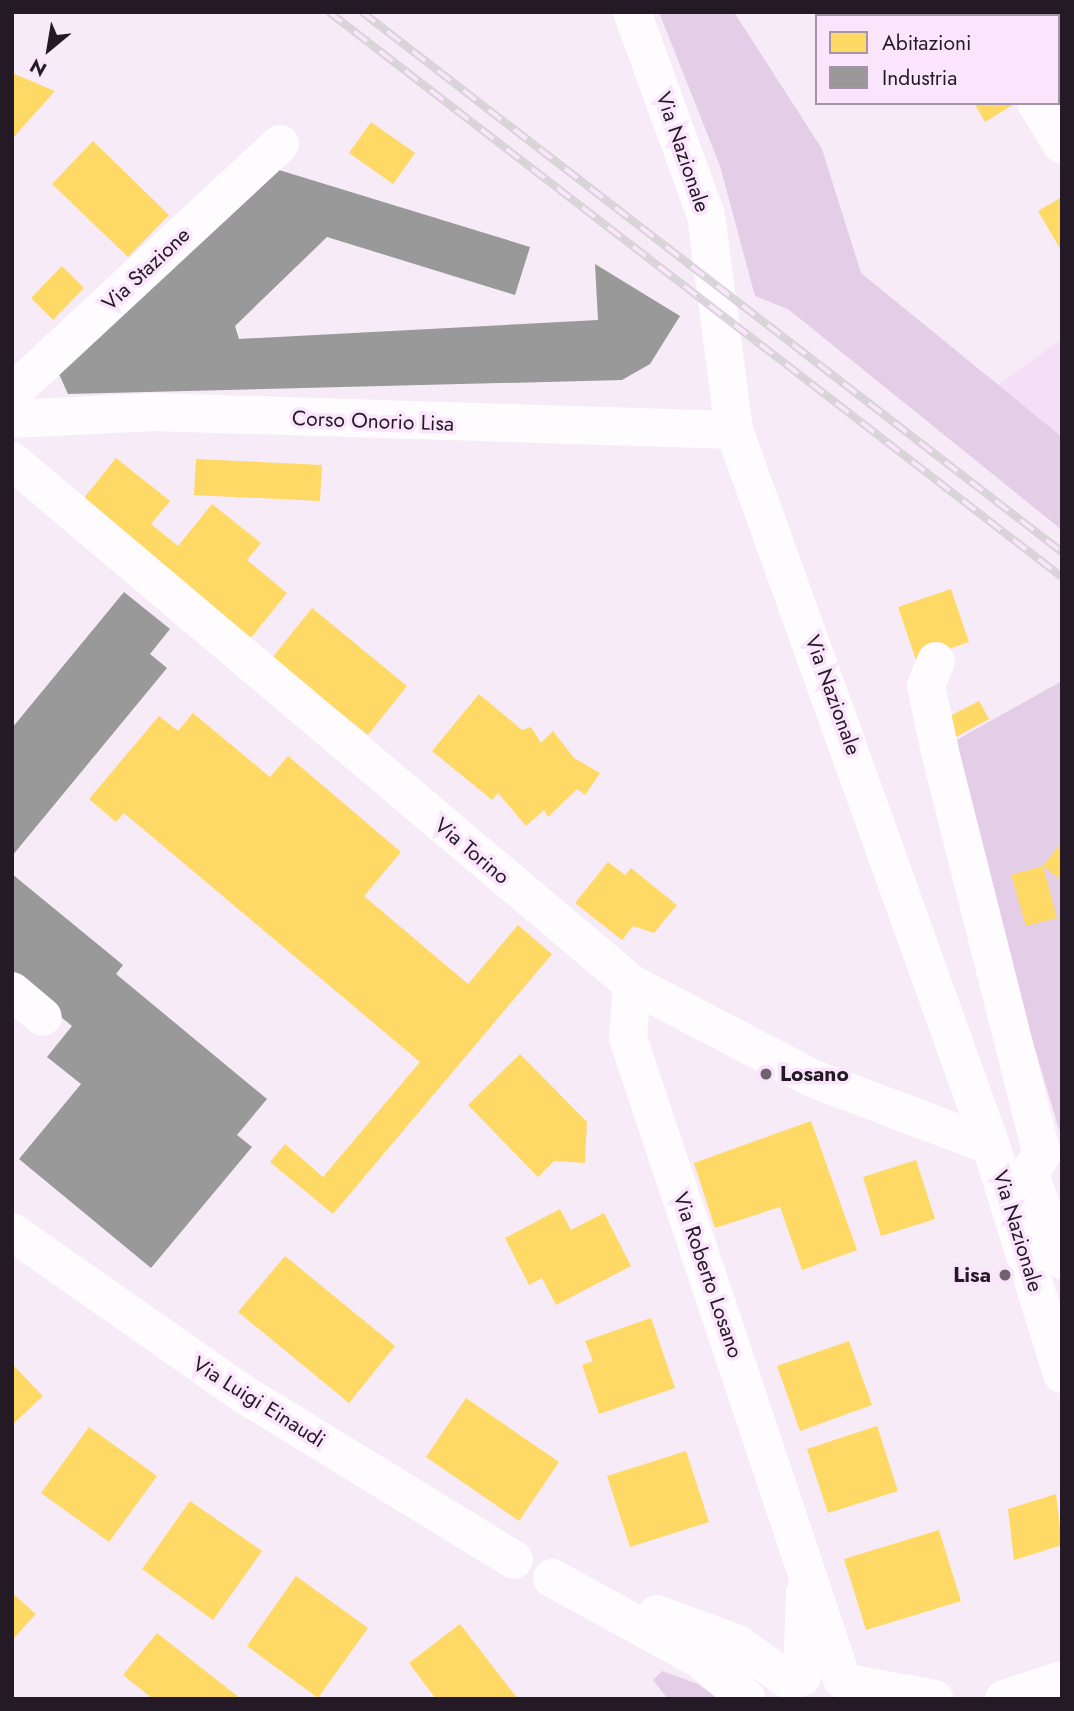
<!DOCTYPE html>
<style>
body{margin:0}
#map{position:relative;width:1074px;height:1711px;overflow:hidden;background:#f6ebf7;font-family:Jost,sans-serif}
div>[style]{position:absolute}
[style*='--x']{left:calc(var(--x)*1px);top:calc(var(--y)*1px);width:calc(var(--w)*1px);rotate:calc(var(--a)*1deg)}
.built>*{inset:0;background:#f5dff8}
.green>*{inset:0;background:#e4cde6}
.homes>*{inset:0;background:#ffd966}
.industry>*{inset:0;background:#999}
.minor>*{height:38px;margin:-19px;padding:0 19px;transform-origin:19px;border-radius:19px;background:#fefcfe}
.major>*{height:38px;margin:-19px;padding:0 19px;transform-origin:19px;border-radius:19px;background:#fefcfe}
.rail>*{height:8px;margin-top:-4px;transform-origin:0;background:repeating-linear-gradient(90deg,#fae5fd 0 16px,#d7d3d7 0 32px);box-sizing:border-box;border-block:2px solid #d7d3d7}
.dots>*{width:19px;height:19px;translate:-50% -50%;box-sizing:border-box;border:4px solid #fae5fd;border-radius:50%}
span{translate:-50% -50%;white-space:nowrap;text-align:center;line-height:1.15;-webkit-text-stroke:7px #fae5fd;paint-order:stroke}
.street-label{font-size:21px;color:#241a25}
.poi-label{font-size:21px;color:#241a25;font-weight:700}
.left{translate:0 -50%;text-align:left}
.right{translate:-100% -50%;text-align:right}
.frame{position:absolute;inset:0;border:14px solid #241a25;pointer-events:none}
.legend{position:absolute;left:815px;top:14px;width:245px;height:91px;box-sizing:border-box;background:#fae5fd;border:2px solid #a494a7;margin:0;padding:9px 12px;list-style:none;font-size:21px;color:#241a25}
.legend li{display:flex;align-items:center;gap:14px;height:35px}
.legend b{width:35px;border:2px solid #a494a7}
.north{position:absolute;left:14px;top:14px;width:70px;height:70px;-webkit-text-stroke:5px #fae5fd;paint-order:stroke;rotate:210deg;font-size:19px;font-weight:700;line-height:28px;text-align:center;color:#241a25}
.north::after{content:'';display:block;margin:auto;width:24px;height:32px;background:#241a25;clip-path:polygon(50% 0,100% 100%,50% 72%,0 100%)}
</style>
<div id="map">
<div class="built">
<i style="clip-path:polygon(1062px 339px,1062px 437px,998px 385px)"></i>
</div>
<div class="green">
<i style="clip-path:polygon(659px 12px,734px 12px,822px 149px,861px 273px,1062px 437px,1062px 530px,788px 309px,755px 296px,720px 166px)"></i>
<i style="clip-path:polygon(1062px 681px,1062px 1139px,944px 747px)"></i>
<i style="clip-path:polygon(662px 1671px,698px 1684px,719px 1699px,668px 1699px,653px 1680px)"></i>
</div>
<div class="homes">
<i style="clip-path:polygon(1009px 12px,1056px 12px,1058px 16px,1011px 16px)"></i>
<i style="clip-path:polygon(1058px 16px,1062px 22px,1062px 102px,1058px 96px)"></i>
<i style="clip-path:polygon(12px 73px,55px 91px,12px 139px)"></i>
<i style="clip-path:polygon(974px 103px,1016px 103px,985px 122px)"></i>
<i style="clip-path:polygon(371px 122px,415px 153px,393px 184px,349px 153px)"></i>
<i style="clip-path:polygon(93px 141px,169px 215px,128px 257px,52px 184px)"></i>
<i style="clip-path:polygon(1062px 197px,1062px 252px,1038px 211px)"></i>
<i style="clip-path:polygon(62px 266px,84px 288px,53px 320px,31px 298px)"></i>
<i style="clip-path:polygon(116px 458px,170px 501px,151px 524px,178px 546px,212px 504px,261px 543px,247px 560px,287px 593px,250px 639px,80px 503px)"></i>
<i style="clip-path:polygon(196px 459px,322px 465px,320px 501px,194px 495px)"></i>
<i style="clip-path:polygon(951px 589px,969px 642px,916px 660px,898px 607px)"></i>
<i style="clip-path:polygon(312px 608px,407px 686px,368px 735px,272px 658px)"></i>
<i style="clip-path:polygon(479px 694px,522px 730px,531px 727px,541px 743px,553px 731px,574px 758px,600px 773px,585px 795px,577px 789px,548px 817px,544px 810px,526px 826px,498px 793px,492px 800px,432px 751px)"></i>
<i style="clip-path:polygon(979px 701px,989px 719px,954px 738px,944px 719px)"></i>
<i style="clip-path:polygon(193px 713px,270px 777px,288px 756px,401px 852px,364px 896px,468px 984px,518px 925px,552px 954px,333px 1214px,270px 1162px,285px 1144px,323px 1177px,420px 1062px,124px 813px,116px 822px,89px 799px,159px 716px,178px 731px)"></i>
<i style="clip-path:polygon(1062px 842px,1062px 881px,1043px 866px)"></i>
<i style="clip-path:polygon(608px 862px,625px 875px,631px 868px,677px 905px,654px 933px,633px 926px,622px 940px,575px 903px)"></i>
<i style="clip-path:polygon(1043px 866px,1057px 918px,1026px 926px,1011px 875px)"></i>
<i style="clip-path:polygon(520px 1054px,587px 1122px,585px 1163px,554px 1161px,538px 1177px,468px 1105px)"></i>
<i style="clip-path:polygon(811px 1121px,857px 1250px,802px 1270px,780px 1207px,715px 1228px,694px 1163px)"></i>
<i style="clip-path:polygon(916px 1160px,935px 1219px,881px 1236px,863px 1177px)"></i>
<i style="clip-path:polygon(560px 1209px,571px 1230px,604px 1213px,631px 1266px,556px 1305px,542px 1278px,529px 1285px,505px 1238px)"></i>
<i style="clip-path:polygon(285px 1256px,395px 1346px,349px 1403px,238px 1312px)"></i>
<i style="clip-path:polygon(651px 1318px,675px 1388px,599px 1414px,582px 1365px,593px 1361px,585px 1341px)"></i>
<i style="clip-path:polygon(849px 1341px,872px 1405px,800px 1431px,777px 1366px)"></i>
<i style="clip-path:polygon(12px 1364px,43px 1396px,12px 1425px)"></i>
<i style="clip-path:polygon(466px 1398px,559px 1462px,519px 1521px,426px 1457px)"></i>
<i style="clip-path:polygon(877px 1426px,898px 1491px,828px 1513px,807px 1449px)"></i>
<i style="clip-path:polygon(89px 1427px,157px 1476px,109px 1542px,41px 1493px)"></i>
<i style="clip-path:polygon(686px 1451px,709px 1522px,630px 1547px,607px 1476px)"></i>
<i style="clip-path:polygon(1056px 1494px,1062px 1545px,1014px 1560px,1008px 1509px)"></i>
<i style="clip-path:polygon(190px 1501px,262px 1551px,213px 1620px,142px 1569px)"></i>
<i style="clip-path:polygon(939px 1530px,961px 1601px,866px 1630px,844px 1559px)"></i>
<i style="clip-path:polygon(296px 1576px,368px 1628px,318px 1698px,247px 1646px)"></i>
<i style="clip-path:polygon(12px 1593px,36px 1614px,12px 1640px)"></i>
<i style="clip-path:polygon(460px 1624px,518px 1699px,436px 1699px,409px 1663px)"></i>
<i style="clip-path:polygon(157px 1633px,241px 1699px,153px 1699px,123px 1675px)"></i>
</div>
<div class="industry">
<i style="clip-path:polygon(279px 170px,530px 247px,515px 295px,327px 237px,235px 326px,239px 339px,598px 320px,595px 264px,680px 316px,650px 364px,622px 380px,68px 394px,59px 374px)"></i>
<i style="clip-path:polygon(124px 592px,170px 629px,150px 654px,167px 668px,12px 856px,12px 728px)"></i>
<i style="clip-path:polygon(12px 874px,123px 965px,116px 974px,267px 1099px,237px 1135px,252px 1147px,151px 1268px,19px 1159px,81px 1084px,47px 1057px,72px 1026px,12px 977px)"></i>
</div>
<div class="minor">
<i style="--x:980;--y:12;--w:4;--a:63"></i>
<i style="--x:1036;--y:103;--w:49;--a:58.2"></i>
<i style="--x:12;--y:393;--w:366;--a:-42.9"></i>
<i style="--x:12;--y:419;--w:142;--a:-2.8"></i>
<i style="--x:154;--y:412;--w:580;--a:1.78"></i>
<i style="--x:12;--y:461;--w:811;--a:40.15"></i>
<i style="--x:632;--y:984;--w:205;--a:27.6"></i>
<i style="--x:814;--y:1079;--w:189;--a:20.7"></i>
<i style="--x:936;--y:661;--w:27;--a:112"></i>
<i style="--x:926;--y:686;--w:67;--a:78"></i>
<i style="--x:940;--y:752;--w:415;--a:75.8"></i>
<i style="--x:1042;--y:1154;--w:23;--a:124"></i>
<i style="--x:1029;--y:1173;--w:29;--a:146"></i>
<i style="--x:632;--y:984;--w:54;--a:94.2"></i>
<i style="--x:628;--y:1038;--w:676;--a:71.54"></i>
<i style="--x:12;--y:991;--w:40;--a:40"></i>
<i style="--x:1029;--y:1173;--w:93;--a:69.2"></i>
<i style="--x:12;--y:1232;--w:281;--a:35"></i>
<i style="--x:242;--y:1393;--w:319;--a:31.5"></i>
<i style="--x:552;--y:1578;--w:170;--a:28.8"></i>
<i style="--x:701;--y:1660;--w:60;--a:40.3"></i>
<i style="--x:657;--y:1614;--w:84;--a:20.2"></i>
<i style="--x:736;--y:1643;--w:67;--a:35.3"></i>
<i style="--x:802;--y:1677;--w:84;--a:-88"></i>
<i style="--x:853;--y:1684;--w:83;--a:10.4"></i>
<i style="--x:1004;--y:1699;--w:61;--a:-18.1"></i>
</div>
<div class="major">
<i style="--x:632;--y:12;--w:216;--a:70"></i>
<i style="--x:706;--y:215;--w:217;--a:82.6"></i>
<i style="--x:734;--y:430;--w:761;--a:70.25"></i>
<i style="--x:991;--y:1146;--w:239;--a:72.7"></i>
</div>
<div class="rail">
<i style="--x:329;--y:12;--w:925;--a:37.63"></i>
<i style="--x:362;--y:12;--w:884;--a:37.65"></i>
</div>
<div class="dots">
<i style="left:766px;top:1074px;background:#6e636e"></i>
<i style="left:1005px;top:1275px;background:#6e636e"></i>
</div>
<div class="street-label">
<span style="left:683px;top:152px;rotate:71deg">Via Nazionale</span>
<span style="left:146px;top:269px;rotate:-43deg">Via Stazione</span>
<span style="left:373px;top:421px;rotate:2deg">Corso Onorio Lisa</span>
<span style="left:833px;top:695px;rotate:70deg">Via Nazionale</span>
<span style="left:472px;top:851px;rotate:40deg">Via Torino</span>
<span style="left:1018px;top:1231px;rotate:73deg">Via Nazionale</span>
<span style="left:708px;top:1275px;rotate:71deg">Via Roberto Losano</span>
<span style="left:259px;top:1402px;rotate:32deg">Via Luigi Einaudi</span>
</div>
<div class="poi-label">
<span class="left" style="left:780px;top:1074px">Losano</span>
<span class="right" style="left:991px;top:1275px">Lisa</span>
</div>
<div class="frame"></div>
<ul class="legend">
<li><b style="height:19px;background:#ffd966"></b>Abitazioni</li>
<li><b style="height:19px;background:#999"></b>Industria</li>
</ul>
<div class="north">N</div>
</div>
